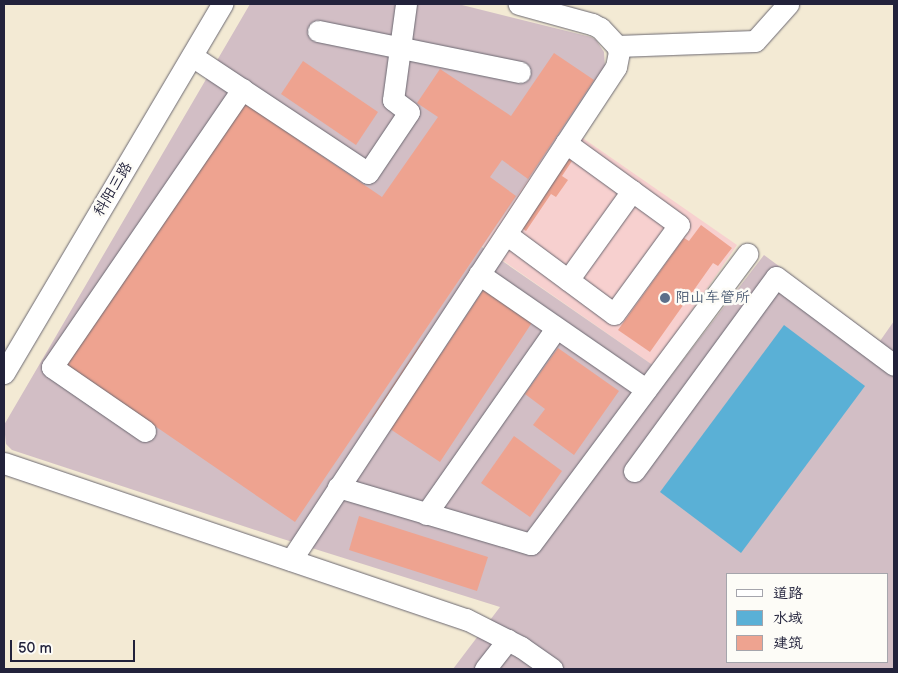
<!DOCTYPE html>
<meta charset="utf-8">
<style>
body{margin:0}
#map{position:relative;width:898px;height:673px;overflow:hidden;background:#f3ead4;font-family:"Balsamiq Sans","LXGW WenKai TC",sans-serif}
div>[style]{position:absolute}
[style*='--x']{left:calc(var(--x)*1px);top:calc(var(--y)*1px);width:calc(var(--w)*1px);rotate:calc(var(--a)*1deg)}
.built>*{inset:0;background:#f7d0cf}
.industrial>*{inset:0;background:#d2bec5}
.water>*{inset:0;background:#5ab0d6}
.building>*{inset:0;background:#eea390}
.roads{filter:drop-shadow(0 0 1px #6b6871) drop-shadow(0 0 1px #6b6871)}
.minor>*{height:21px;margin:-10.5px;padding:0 10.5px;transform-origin:10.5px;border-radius:10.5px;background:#fff}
.dots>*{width:14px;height:14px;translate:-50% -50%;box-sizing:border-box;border:2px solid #fdfcf7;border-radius:50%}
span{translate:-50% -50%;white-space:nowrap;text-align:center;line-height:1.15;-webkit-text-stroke:5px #fdfcf7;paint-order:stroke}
.street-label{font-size:15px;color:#22223b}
.service-label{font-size:15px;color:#4e5e75}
.left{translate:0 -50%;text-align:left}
.frame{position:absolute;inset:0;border:5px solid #22223b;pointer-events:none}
.legend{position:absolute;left:726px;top:573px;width:162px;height:90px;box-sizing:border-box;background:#fdfcf7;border:1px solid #a5a5ac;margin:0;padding:6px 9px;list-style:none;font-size:15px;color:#22223b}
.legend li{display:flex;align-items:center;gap:10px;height:25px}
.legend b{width:25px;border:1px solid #a5a5ac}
.scale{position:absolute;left:10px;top:640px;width:125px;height:22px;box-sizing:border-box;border:2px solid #22223b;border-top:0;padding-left:6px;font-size:15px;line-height:18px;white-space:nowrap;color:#22223b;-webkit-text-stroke:4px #fdfcf7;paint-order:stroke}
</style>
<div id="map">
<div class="built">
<i style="clip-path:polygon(564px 125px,737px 245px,654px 366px,482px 246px)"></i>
</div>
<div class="industrial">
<i style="clip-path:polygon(evenodd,250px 4px,458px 4px,591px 37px,596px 40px,604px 52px,605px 67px,482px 247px,670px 377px,764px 255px,880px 341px,894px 321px,894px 669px,453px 669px,500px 607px,283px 539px,12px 450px,6px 444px,4px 425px,250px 4px,727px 574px,887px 574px,887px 662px,727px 662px,727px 574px)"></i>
</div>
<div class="water">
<i style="clip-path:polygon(784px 325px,865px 386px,741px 553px,660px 492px)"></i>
</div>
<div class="building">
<i style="clip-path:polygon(554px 53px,594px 80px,528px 179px,502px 160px,490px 177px,516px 196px,295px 522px,63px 363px,241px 101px,382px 197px,438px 117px,417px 103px,440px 69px,511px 116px)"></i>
<i style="clip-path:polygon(303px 61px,378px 112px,356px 145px,281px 94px)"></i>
<i style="clip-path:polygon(552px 148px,572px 161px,562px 176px,568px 180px,556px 197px,551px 194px,526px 231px,505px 217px)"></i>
<i style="clip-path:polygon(701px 225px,732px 248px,718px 266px,713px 263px,650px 352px,618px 330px,684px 238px,689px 241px)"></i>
<i style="clip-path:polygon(484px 289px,533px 321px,440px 462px,372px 417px,422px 341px,441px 354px)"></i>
<i style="clip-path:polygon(558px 348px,619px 391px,574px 455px,533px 425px,545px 409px,525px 394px)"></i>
<i style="clip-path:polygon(514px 436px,562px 471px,530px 517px,481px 483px)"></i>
<i style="clip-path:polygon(359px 516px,488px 557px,477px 591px,349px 550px)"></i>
</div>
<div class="roads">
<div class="minor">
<i style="--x:318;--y:31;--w:206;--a:11.5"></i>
<i style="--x:617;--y:46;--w:138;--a:-2.1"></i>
<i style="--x:755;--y:41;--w:50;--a:-48.3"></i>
<i style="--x:192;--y:56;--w:211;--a:33.6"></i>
<i style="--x:368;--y:173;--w:73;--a:-56.1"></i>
<i style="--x:409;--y:112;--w:20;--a:-143"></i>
<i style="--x:393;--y:100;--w:97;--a:-82.3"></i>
<i style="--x:506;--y:234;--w:134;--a:36.5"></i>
<i style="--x:614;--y:314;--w:110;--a:-53.9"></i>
<i style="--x:679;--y:225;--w:140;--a:-144"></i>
<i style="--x:479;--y:274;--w:203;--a:34.6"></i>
<i style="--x:568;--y:280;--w:110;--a:-54.3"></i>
<i style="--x:4;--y:373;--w:429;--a:-59.4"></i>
<i style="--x:145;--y:431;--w:113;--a:-145.5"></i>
<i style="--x:52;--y:367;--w:337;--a:-55.6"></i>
<i style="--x:4;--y:463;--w:488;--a:18.7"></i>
<i style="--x:466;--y:619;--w:62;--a:27"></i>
<i style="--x:521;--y:647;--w:38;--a:35"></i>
<i style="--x:634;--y:471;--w:240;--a:-53.8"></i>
<i style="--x:776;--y:277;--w:147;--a:36.7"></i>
<i style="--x:338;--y:487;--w:201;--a:16.5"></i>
<i style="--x:531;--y:544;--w:362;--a:-53.3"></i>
<i style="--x:426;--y:514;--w:227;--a:-55"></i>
<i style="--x:291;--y:560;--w:590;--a:-56.61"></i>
<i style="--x:616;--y:67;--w:15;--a:-79"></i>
<i style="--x:619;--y:52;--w:6;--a:-108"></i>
<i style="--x:617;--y:46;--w:25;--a:-133"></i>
<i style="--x:600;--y:28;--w:9;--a:-153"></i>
<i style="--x:592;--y:24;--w:76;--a:-164.7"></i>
<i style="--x:485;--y:669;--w:37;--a:-52"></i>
</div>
</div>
<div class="dots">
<i style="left:665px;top:298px;background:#5c6f8a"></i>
</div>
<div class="street-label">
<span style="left:113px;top:189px;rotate:-59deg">科阳三路</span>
</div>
<div class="service-label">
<span class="left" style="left:675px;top:298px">阳山车管所</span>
</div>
<div class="frame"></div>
<ul class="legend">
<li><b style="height:6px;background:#fff"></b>道路</li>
<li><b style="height:14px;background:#5ab0d6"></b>水域</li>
<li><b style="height:14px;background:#eea390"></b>建筑</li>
</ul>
<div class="scale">50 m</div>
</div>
